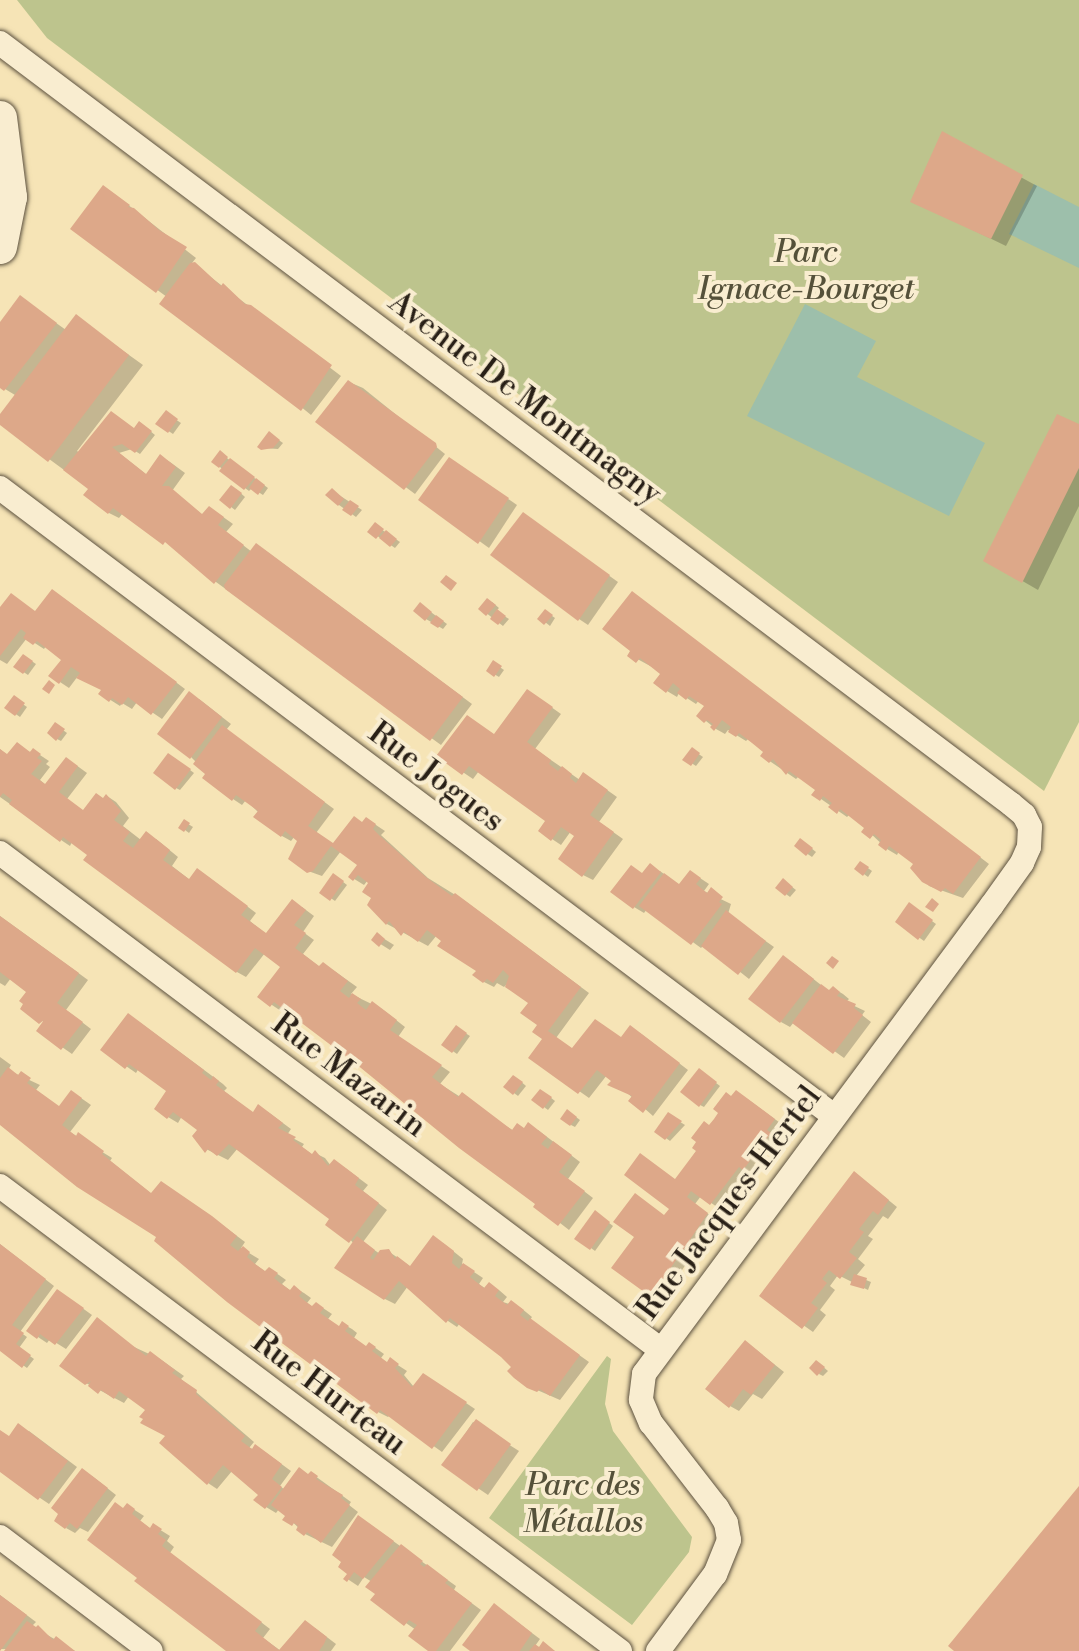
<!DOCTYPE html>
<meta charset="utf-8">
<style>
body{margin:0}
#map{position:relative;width:1079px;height:1651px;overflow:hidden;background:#f6e4b6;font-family:"Libre Bodoni",serif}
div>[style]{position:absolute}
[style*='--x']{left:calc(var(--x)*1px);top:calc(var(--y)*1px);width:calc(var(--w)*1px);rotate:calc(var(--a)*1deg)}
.green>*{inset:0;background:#bdc48d}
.water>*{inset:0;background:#9dbfab}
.shadow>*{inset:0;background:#0003}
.building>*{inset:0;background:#dda889}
.roads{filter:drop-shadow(0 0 2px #5c513f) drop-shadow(0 0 2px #5c513f)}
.street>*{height:24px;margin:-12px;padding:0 12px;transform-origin:12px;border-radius:12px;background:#f9edd0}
.secondary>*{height:34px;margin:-17px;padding:0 17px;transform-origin:17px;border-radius:17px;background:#f9edd0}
span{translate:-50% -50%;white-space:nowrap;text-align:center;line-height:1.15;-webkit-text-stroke:8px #f9edd0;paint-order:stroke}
.park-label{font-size:32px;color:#55513a;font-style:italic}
.street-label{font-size:32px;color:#292017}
</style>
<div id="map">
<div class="green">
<i style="clip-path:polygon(17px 0,1079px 0,1079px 722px,1044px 791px,47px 38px)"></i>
<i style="clip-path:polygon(607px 1356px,611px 1359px,605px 1404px,613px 1431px,692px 1537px,689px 1552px,632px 1625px,489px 1518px)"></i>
</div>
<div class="water">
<i style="clip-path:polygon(1034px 184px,1079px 207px,1079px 268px,1009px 234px)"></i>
<i style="clip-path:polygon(805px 304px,876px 341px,857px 377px,985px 443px,949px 516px,747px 416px)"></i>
</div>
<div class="shadow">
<i style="clip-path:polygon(943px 134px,1037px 186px,1006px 246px,913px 201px)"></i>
<i style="clip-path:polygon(113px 193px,196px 258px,192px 263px,341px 376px,311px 415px,167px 297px,73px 229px)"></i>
<i style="clip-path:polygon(21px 298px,66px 330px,76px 317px,143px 365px,77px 451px,80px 453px,144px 426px,155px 435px,140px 454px,132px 449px,119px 453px,147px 475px,161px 457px,170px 462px,185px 473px,172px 491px,204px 516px,219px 514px,233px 524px,226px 532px,252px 552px,266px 551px,472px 704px,441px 745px,216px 582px,175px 547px,123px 513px,119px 518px,109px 513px,90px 489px,0 423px,15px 395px,0 386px,0 325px)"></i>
<i style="clip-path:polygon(349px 382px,363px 388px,445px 454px,415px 494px,318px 422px)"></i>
<i style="clip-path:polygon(166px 413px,181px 423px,173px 434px,158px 424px)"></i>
<i style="clip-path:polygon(1079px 426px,1079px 506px,1038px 590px,986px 560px)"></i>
<i style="clip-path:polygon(273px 436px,283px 443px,278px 449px,263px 448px)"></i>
<i style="clip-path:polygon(220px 453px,268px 488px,263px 495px,252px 488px,249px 491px,245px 488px,214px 462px)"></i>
<i style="clip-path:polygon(459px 465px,517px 505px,489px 548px,421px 499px)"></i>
<i style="clip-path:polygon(236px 489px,245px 497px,235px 510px,222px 500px)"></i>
<i style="clip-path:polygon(336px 493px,362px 510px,356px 517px,339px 505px)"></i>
<i style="clip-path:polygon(531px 520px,618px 582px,588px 625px,579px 619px)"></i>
<i style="clip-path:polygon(375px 525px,400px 542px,395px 548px,370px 531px)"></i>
<i style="clip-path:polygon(633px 593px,989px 864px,963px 898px,929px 886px,915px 864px,899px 851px,897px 855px,887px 849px,850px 814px,847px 817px,821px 799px,817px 790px,799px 776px,796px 779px,771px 762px,763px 756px,766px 751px,749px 738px,746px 741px,728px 730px,725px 734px,716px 729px,706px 721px,706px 706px,699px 700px,696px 704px,679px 693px,677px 697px,667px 691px,663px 673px,630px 655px,633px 651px)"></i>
<i style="clip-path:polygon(62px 597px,185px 689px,162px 719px,137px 702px,132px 709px,122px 703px,120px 706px,101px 694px,103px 690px,78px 676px,69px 688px,60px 682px,64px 659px,46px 646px,44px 649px,27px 638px,7px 664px,0 660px,0 610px,36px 613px)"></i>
<i style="clip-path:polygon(492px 602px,499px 608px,496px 611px,509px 619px,503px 626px,481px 609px)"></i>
<i style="clip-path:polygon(424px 607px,447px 624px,443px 629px,426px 619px)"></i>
<i style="clip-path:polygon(545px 611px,555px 618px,550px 626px,540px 618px)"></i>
<i style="clip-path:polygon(24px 656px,36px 664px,28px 675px,16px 667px)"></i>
<i style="clip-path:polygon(494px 663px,504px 670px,499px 677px,489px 671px)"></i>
<i style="clip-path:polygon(537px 697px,561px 714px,535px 749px,580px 780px,593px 780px,617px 797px,599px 822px,623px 839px,593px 880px,583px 875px,577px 836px,571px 831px,561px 845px,552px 839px,548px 821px,479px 771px,473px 779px,439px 756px,495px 736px)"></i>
<i style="clip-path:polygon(14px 698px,27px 707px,20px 717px,7px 708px)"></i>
<i style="clip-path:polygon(199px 699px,231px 724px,226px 730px,334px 809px,316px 833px,334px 845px,367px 820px,376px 825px,385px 831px,381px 835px,428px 878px,465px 901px,589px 993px,556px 1038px,573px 1050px,640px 1033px,688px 1070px,653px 1116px,607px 1075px,589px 1098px,531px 1057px,545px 1039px,530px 1003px,506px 985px,504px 987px,497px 983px,494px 987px,484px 982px,479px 970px,437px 935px,428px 946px,387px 924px,369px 904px,373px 898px,371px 883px,368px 880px,364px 885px,351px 877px,360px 865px,341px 851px,322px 876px,308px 871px,300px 840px,295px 836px,291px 841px,282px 836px,246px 800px,242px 805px,233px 799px,191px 757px)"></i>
<i style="clip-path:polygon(56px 725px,67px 733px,61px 741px,57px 739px)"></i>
<i style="clip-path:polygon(0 749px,8px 756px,34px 751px,49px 761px,46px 764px,50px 767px,40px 780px,46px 785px,76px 765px,87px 773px,67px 799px,85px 812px,107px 796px,116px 802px,129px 818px,123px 826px,141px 840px,156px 839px,178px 857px,172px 866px,190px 880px,207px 876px,256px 913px,250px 921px,267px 935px,302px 907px,314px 916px,303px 932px,314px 940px,303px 954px,321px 968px,333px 970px,357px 987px,351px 994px,382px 1009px,405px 1027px,398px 1037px,450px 1072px,440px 1084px,514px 1131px,538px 1130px,580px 1162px,568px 1179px,593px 1198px,569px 1230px,284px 1007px,281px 1011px,260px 997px,283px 966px,265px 953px,246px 977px,237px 972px,72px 842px,70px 846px,61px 840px,0 797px)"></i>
<i style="clip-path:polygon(693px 750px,703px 757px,696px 766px,685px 759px)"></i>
<i style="clip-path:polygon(173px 757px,194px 773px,180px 790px,176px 788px)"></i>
<i style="clip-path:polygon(185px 822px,193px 827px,189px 833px,181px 827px)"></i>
<i style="clip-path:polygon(805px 843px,816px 852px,812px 857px,796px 846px)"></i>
<i style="clip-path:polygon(861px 863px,872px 871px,868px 877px,857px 869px)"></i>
<i style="clip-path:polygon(660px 871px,680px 886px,700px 878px,709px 884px,704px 891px,731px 904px,728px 914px,774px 947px,749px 979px,705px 944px,701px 948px,647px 909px,644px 913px,634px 907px,643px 875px)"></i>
<i style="clip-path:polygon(338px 878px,347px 885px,335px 901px,322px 892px)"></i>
<i style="clip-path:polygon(787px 883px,796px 890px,790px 897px,786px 894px)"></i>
<i style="clip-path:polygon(913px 907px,936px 924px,924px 941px,897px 922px)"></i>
<i style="clip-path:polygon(0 916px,88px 980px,66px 1010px,91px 1029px,72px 1054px,39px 1031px,44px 1024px,29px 991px,11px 978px,5px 986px,0 983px)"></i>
<i style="clip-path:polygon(378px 935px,394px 945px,390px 950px,374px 940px)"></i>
<i style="clip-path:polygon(793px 963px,830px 992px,833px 988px,843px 994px,849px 999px,846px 1002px,865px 1011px,862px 1015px,871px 1022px,844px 1058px,794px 1022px,790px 1027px,781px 1022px)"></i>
<i style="clip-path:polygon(138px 1021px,223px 1084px,227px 1088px,224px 1091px,254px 1114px,268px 1112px,291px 1129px,287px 1135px,304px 1144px,302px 1147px,314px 1156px,315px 1153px,325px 1158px,331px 1166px,344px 1167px,368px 1185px,363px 1191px,387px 1210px,363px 1242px,380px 1254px,388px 1251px,411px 1267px,443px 1243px,463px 1259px,462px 1264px,483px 1278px,479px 1284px,486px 1289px,499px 1290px,507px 1297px,503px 1302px,521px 1308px,532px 1317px,530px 1320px,589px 1362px,560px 1400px,528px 1386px,513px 1366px,460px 1323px,457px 1327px,448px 1321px,408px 1286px,395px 1304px,385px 1299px,354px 1244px,332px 1218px,238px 1148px,228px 1160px,200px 1146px,203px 1142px,200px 1130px,182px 1116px,178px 1123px,168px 1117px,169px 1091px,139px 1068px,136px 1073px,103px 1050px)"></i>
<i style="clip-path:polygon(457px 1028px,470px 1036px,457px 1054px,444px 1045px)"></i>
<i style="clip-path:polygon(0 1057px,11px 1065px,8px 1070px,40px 1085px,36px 1090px,60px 1108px,81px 1098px,91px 1105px,70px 1132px,112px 1158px,110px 1161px,153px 1195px,221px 1224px,245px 1242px,241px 1248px,259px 1259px,255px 1264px,267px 1273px,270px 1269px,279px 1275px,286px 1280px,282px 1284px,292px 1292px,295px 1288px,304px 1293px,311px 1298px,307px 1303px,314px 1308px,317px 1304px,332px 1314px,328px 1319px,340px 1328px,343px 1324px,352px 1329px,357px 1333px,354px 1338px,367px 1348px,370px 1344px,384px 1354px,381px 1358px,388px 1364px,390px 1360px,407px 1371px,404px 1375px,414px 1387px,433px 1381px,475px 1409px,442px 1452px,390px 1415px,388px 1417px,378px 1412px,159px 1237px,0 1124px)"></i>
<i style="clip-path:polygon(703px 1073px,720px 1086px,704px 1107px,700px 1105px)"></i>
<i style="clip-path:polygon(518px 1079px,526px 1086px,518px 1096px,514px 1093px)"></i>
<i style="clip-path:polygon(545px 1093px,555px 1101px,548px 1110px,544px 1107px)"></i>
<i style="clip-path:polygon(732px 1098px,746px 1098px,783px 1125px,775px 1137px,779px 1139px,775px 1144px,771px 1142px,754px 1165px,758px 1168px,754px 1174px,749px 1171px,720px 1209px,701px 1196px,695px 1204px,716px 1220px,661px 1301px,652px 1295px,665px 1217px,672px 1208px,676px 1181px)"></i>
<i style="clip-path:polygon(572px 1114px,580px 1120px,575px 1127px,571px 1125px)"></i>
<i style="clip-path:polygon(669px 1115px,685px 1125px,670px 1141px,666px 1138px)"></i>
<i style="clip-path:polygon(855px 1173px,897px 1207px,888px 1219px,883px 1216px,868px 1236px,873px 1239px,858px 1259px,865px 1265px,856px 1276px,871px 1282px,868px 1290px,838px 1275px,830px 1286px,835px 1290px,820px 1310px,826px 1315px,813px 1332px,762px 1296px)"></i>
<i style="clip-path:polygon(599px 1215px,613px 1226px,595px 1251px,591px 1248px)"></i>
<i style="clip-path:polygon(0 1244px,54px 1286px,20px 1332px,27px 1337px,19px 1348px,34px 1359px,27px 1368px,0 1349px)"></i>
<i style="clip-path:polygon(67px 1297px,92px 1315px,66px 1349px,50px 1339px,47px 1343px,29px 1331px)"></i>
<i style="clip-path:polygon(97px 1319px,132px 1346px,160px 1359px,184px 1376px,181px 1379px,254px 1442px,249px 1448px,265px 1452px,291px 1471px,280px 1486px,285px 1490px,311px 1473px,351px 1502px,349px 1505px,358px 1512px,332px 1547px,305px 1534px,279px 1509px,276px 1513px,266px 1507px,256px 1499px,260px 1494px,232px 1471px,217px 1489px,208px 1483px,147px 1409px,129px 1396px,124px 1403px,86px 1383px)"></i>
<i style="clip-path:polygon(754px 1348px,784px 1372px,762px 1399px,753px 1394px,739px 1411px,730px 1406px)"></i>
<i style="clip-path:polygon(821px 1365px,828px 1371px,823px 1376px,819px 1374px)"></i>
<i style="clip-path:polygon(473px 1422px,519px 1451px,488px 1495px,444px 1465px)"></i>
<i style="clip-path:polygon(0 1431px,10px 1438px,29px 1431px,77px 1467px,49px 1504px,0 1471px)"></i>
<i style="clip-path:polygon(92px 1476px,116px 1495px,88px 1532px,80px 1528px,75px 1533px,66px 1528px)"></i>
<i style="clip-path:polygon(127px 1505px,144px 1516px,140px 1521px,151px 1529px,154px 1526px,170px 1536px,167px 1541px,174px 1547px,170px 1553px,270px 1629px,263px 1638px,281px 1651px,228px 1651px,140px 1578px,123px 1509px)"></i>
<i style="clip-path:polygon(368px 1523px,456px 1586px,454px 1590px,481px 1610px,450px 1651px,431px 1651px,416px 1630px,373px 1600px,377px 1594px,372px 1582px,364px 1577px,358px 1586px,346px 1578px)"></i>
<i style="clip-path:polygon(0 1595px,36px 1622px,32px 1626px,75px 1651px,1px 1649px)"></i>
<i style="clip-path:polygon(504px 1612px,540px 1639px,535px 1646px,555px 1651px,473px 1651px)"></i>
<i style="clip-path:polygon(315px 1628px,336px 1644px,331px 1651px,281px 1651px)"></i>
</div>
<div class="building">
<i style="clip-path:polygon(942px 131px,1023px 175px,991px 239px,910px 202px)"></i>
<i style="clip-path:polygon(103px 185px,130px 205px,128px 207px,134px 208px,159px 230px,187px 247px,156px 293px,70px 229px)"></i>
<i style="clip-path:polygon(195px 262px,221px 286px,223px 283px,245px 304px,251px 305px,332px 365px,301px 411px,159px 304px,190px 263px)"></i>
<i style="clip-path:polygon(20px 295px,57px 323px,4px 391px,0 388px,0 322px)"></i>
<i style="clip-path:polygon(76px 314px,129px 355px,48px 462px,0 425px,0 414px)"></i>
<i style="clip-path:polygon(348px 380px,436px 443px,437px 447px,404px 490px,315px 422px)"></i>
<i style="clip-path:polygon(166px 410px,178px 419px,168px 433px,155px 424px)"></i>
<i style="clip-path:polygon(111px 411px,134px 428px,139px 421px,152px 431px,135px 453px,122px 444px,112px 447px,146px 474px,160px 454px,176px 467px,162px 486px,169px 486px,202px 514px,209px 506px,224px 517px,218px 525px,244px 545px,214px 584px,165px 542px,163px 545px,113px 508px,108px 514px,83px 495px,88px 489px,63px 470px)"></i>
<i style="clip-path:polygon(1057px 414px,1079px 424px,1079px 468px,1022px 583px,983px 561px)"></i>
<i style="clip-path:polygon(269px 431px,280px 440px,273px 448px,261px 450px,257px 447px)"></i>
<i style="clip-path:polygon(220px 450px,228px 457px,219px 468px,211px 462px)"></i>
<i style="clip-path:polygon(449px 457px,509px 498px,478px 544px,418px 500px)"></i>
<i style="clip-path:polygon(230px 458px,255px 477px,244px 490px,219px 471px)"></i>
<i style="clip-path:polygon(256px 478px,265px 485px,258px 495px,249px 488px)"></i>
<i style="clip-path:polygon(231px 485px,242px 493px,230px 509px,219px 500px)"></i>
<i style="clip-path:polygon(332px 488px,344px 499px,338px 506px,325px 495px)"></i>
<i style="clip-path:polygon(350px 500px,359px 506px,351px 516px,342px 510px)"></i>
<i style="clip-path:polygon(523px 512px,610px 575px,578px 621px,490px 555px)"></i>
<i style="clip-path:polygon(375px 522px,384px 529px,376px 539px,367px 532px)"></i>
<i style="clip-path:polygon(386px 530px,397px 539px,390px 547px,379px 538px)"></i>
<i style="clip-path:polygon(256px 543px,463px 697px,430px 741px,225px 589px,224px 585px)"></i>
<i style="clip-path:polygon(446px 575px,457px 583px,451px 591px,440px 582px)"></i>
<i style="clip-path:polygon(52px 589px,177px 682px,151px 715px,128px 697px,122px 705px,112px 698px,109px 702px,98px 694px,101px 690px,76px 678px,80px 673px,71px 667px,59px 684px,48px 676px,61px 660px,37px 641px,33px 645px,23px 638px,26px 633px,21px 629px,0 656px,0 607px,11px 593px,35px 611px)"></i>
<i style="clip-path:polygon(632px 591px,981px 857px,953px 894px,945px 888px,941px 892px,922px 882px,910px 868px,913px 864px,889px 846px,886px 851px,878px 845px,881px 840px,874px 834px,870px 839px,861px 832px,864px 828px,840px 809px,837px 814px,828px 807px,832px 803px,823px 796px,820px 801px,811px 795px,815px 790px,789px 771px,786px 775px,773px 759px,769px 763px,760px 756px,763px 752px,752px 743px,739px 733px,736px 737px,728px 732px,731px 727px,722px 720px,714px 731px,710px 727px,713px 724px,707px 720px,704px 723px,696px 716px,704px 706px,689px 696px,686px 700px,677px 693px,680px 689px,673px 683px,666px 693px,653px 683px,660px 674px,640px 658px,636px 663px,627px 656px,630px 651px,602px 629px)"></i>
<i style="clip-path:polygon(487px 598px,496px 605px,486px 616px,478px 609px)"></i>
<i style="clip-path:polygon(420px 602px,432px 612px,425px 621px,413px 611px)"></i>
<i style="clip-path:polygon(497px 609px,506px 616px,498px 625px,490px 619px)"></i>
<i style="clip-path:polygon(545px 609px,553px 615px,544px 625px,537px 619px)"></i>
<i style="clip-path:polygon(436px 615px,444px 621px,438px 628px,430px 623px)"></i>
<i style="clip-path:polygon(23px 654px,33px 661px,23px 674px,13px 667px)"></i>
<i style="clip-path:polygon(493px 660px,502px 666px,494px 677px,486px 671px)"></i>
<i style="clip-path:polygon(49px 680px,55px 685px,49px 694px,42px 689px)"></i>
<i style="clip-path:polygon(527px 689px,553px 707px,527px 742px,551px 760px,549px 764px,558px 771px,562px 766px,572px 774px,570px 778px,576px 783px,583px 772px,608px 790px,590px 815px,614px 832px,582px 877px,558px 859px,574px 836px,561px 827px,551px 841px,538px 831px,545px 821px,469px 766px,462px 775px,436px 756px,467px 715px,494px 734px)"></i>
<i style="clip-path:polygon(189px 691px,222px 717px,190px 759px,157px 734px)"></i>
<i style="clip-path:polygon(14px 695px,25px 703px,15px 716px,4px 708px)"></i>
<i style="clip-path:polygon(55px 722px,65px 729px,56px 741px,47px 733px)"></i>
<i style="clip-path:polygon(222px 725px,325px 802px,308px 826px,333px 843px,354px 816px,362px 822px,366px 817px,376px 824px,373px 829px,380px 836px,427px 878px,452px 896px,455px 893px,581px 987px,548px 1031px,572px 1048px,595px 1019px,621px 1037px,630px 1025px,680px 1063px,643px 1113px,628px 1101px,632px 1096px,607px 1085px,611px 1081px,597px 1070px,578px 1094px,528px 1058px,542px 1039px,532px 1032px,537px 1025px,520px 1013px,528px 1003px,505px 987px,509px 976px,503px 970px,493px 983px,487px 979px,483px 983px,472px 975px,476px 971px,437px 946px,441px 941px,427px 930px,418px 942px,404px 932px,401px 936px,389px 921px,386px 925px,367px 905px,371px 898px,362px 892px,368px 883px,358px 875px,353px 881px,348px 877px,357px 865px,331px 846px,313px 871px,307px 873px,288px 859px,297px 841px,285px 831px,281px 837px,253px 817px,258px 811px,236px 795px,232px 801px,202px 778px,205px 774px,193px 764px)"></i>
<i style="clip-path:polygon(17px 742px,30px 752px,33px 748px,41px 754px,37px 758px,42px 761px,31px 774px,45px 784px,66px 757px,78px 766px,59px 792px,83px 810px,96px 793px,103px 798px,106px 794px,121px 811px,114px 820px,130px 832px,123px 841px,133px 848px,146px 831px,170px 850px,163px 860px,189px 879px,197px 868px,248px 906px,241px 915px,266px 933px,292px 899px,306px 910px,294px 925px,306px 933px,295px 948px,319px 966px,323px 962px,348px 981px,340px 991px,349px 998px,352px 993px,361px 999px,357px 1003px,366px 1010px,372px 1001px,397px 1020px,390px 1030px,442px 1065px,432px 1077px,458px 1097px,462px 1092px,512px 1130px,517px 1123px,524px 1128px,528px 1122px,547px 1137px,541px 1144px,548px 1149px,553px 1141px,572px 1155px,559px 1172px,585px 1191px,558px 1226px,533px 1207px,535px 1204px,459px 1148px,361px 1068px,274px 1002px,270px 1007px,257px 997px,280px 967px,255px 948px,236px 973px,83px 860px,87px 855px,63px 837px,60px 842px,9px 804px,12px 800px,3px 793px,0 797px,0 749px,7px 754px)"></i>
<i style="clip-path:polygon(692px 747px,700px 753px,691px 766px,682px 760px)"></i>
<i style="clip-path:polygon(168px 753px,191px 769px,175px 790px,153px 773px)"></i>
<i style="clip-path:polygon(184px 819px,190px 823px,184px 832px,178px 828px)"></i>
<i style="clip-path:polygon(800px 838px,813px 848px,806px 856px,794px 846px)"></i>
<i style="clip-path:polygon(860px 861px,869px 867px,863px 876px,854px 869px)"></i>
<i style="clip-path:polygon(650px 863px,661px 872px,633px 909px,610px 892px,631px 865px,642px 873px)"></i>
<i style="clip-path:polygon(690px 870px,701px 878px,696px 884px,707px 893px,711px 887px,723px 897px,719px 902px,722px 904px,691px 945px,639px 906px,664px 873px,679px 884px)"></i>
<i style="clip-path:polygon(333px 873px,344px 881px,330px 901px,319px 893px)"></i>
<i style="clip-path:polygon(783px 878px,793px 887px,785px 896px,775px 888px)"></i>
<i style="clip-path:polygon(932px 898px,939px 904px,933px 912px,925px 907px)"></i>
<i style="clip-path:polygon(909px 902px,933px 920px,918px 940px,895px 922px)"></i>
<i style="clip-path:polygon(726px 910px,766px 941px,738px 975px,701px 946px)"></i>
<i style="clip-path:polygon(0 916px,79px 973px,57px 1003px,83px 1022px,61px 1050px,36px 1031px,44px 1020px,39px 1024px,20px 1009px,23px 1004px,19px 1001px,26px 992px,0 972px)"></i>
<i style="clip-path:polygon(377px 932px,385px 939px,379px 947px,371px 940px)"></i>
<i style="clip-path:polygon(783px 955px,814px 979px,780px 1023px,748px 999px)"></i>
<i style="clip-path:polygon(832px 956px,839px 961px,833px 969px,826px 963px)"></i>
<i style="clip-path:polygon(821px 984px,829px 990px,833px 986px,840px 992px,837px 996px,856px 1004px,854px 1008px,863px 1015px,833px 1054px,792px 1023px)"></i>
<i style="clip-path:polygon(128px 1013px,204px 1070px,202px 1073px,211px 1080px,213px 1076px,219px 1081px,216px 1085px,253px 1112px,258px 1104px,283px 1123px,278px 1128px,296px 1137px,293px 1140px,312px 1154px,315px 1150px,328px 1166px,334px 1159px,359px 1178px,355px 1185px,379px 1203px,349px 1243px,325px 1225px,329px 1219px,229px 1144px,217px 1156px,208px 1149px,205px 1153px,192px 1136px,197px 1130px,173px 1112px,167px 1119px,154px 1109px,166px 1091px,129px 1064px,125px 1069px,100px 1050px)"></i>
<i style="clip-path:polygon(456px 1025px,467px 1033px,452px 1053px,441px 1045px)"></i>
<i style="clip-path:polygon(8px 1067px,18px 1075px,21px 1071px,31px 1078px,27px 1083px,59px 1106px,71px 1090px,82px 1098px,62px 1125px,76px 1136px,78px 1132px,104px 1151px,102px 1154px,151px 1193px,161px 1181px,212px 1216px,237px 1236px,230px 1245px,238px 1251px,243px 1246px,250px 1252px,247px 1257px,255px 1264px,265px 1271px,269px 1267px,278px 1273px,274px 1278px,280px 1283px,290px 1290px,294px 1285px,302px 1292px,299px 1296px,305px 1301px,312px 1306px,316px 1302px,324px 1308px,320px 1313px,339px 1326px,342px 1321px,349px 1326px,345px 1331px,366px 1346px,369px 1342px,376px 1347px,372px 1351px,387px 1362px,390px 1357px,399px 1364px,395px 1368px,412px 1387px,423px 1373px,467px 1402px,432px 1449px,380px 1410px,377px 1414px,227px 1302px,154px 1241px,156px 1237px,77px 1187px,0 1125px,0 1078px)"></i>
<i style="clip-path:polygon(699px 1068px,717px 1082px,699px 1107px,680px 1092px)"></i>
<i style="clip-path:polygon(513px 1075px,523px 1082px,513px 1095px,503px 1087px)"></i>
<i style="clip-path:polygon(540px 1089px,552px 1097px,543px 1109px,531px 1100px)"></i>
<i style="clip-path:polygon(736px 1090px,775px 1119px,767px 1130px,771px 1133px,765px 1141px,761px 1138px,745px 1158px,750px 1161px,743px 1170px,739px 1167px,710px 1205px,691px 1191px,687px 1197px,708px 1213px,651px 1297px,611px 1268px,634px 1237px,613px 1222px,635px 1193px,664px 1215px,669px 1209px,624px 1175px,640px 1153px,675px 1179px,696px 1151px,692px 1148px,696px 1142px,691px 1138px,704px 1121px,709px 1125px,714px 1119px,718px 1113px,713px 1109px,726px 1092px,731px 1096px)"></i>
<i style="clip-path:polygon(567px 1109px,577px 1117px,570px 1126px,560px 1119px)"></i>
<i style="clip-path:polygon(668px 1112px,682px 1121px,665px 1140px,654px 1132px)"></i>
<i style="clip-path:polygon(854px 1171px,889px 1200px,878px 1215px,873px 1211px,859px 1229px,864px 1232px,849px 1252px,857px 1258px,840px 1279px,829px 1270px,822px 1279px,827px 1283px,811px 1303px,818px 1308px,802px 1329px,759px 1296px)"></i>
<i style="clip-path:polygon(595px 1210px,610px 1222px,590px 1250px,574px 1239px)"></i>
<i style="clip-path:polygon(433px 1235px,454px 1251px,452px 1263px,459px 1269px,463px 1263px,475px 1271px,470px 1277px,484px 1288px,489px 1282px,499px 1290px,495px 1296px,507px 1305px,511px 1300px,524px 1310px,520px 1315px,528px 1321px,530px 1318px,580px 1355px,550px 1396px,540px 1389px,537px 1392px,527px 1388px,514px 1378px,507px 1371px,511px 1367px,501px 1357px,450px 1318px,446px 1323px,399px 1281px,384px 1300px,334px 1268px,357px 1236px,375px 1250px,370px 1258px,373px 1260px,380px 1250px,389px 1249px,395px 1259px,397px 1256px,410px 1266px)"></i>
<i style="clip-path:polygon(0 1244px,46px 1279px,12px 1325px,24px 1333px,16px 1344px,31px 1355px,22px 1368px,0 1351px)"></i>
<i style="clip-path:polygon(854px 1274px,867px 1278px,864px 1289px,850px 1285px)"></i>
<i style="clip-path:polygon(57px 1289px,84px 1308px,55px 1345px,40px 1334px,37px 1339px,26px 1331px)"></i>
<i style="clip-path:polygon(97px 1317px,146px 1356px,150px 1351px,175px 1370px,172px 1373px,197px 1390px,196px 1394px,245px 1436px,241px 1441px,252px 1449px,255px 1444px,282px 1464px,272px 1479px,282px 1487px,265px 1509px,253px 1500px,258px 1495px,223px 1465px,207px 1485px,159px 1443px,165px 1436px,140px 1423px,143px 1419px,139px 1417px,145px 1410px,119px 1391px,114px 1399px,101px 1390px,98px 1394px,88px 1386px,91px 1381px,85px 1385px,59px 1366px)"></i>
<i style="clip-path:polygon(745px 1340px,775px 1365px,751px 1395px,743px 1389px,729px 1408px,705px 1389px)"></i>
<i style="clip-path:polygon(816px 1360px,825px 1367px,817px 1376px,809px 1368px)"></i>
<i style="clip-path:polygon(476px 1419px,511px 1444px,477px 1491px,441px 1465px)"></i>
<i style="clip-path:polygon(18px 1423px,68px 1461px,38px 1500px,0 1472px,0 1430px,9px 1436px)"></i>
<i style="clip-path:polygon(299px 1467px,308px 1474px,311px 1471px,318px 1476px,316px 1479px,343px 1495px,341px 1498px,350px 1505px,321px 1543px,307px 1532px,304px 1536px,296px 1530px,298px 1526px,294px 1523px,292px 1526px,282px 1520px,285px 1516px,271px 1505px)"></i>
<i style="clip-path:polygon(82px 1468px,108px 1488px,77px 1529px,70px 1523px,65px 1529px,54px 1521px,58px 1514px,51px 1508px)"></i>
<i style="clip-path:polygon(1079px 1486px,1079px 1651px,954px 1651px,948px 1646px)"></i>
<i style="clip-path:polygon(115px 1502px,123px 1508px,127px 1503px,135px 1509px,132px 1514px,150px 1528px,153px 1523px,162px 1529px,158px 1534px,166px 1540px,162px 1546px,262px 1622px,255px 1631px,279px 1650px,305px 1620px,327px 1637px,324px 1644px,319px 1651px,226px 1651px,134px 1581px,137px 1578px,87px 1540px)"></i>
<i style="clip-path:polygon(358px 1515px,394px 1541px,363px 1579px,354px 1572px,347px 1582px,343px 1579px,347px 1574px,338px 1567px,341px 1562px,332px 1555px)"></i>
<i style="clip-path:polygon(401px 1544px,423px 1561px,420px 1564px,424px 1567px,427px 1564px,448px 1580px,445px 1583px,472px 1603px,436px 1651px,428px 1651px,408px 1636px,417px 1625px,409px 1620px,404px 1626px,370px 1600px,375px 1594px,365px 1587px)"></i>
<i style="clip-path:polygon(0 1595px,27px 1615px,0 1651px)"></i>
<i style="clip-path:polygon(494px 1603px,532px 1633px,520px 1651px,470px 1651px,462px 1645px)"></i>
<i style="clip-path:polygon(27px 1621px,36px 1627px,38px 1625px,53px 1640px,56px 1636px,75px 1651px,4px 1651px)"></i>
<i style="clip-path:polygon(543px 1641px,555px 1651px,529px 1651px,535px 1644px,539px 1647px)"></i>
</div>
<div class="roads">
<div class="street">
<i style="--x:0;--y:43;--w:1265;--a:36.97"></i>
<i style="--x:1011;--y:804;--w:17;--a:40"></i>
<i style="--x:1024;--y:815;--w:13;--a:63"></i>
<i style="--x:1030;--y:827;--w:20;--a:93"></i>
<i style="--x:1029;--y:847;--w:17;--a:114"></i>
<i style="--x:1022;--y:863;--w:52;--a:125.5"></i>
<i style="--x:992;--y:905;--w:584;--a:126.58"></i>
<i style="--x:644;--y:1374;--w:26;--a:97"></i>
<i style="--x:641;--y:1400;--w:25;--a:67"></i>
<i style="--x:651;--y:1423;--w:108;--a:52.2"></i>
<i style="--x:717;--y:1508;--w:17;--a:59"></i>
<i style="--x:726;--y:1523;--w:17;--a:80"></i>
<i style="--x:729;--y:1540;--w:37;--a:112"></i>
<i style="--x:715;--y:1574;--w:96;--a:126.5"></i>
<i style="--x:0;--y:488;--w:1044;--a:36.98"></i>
<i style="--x:0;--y:853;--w:826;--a:36.93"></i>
<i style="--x:0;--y:1186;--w:775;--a:36.87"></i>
<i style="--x:0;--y:1537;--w:189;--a:37.1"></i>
</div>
<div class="secondary">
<i style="--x:0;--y:118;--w:80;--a:82.8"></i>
<i style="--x:10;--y:197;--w:51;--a:101.3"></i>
</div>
</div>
<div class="park-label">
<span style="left:806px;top:271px">Parc<br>Ignace-Bourget</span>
<span style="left:583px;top:1504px">Parc des<br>Métallos</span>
</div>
<div class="street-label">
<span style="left:525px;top:398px;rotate:37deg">Avenue De Montmagny</span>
<span style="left:436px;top:777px;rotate:37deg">Rue Jogues</span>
<span style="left:349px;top:1075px;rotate:37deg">Rue Mazarin</span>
<span style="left:729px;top:1203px;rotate:-53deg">Rue Jacques-Hertel</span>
<span style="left:329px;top:1393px;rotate:37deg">Rue Hurteau</span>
</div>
</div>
